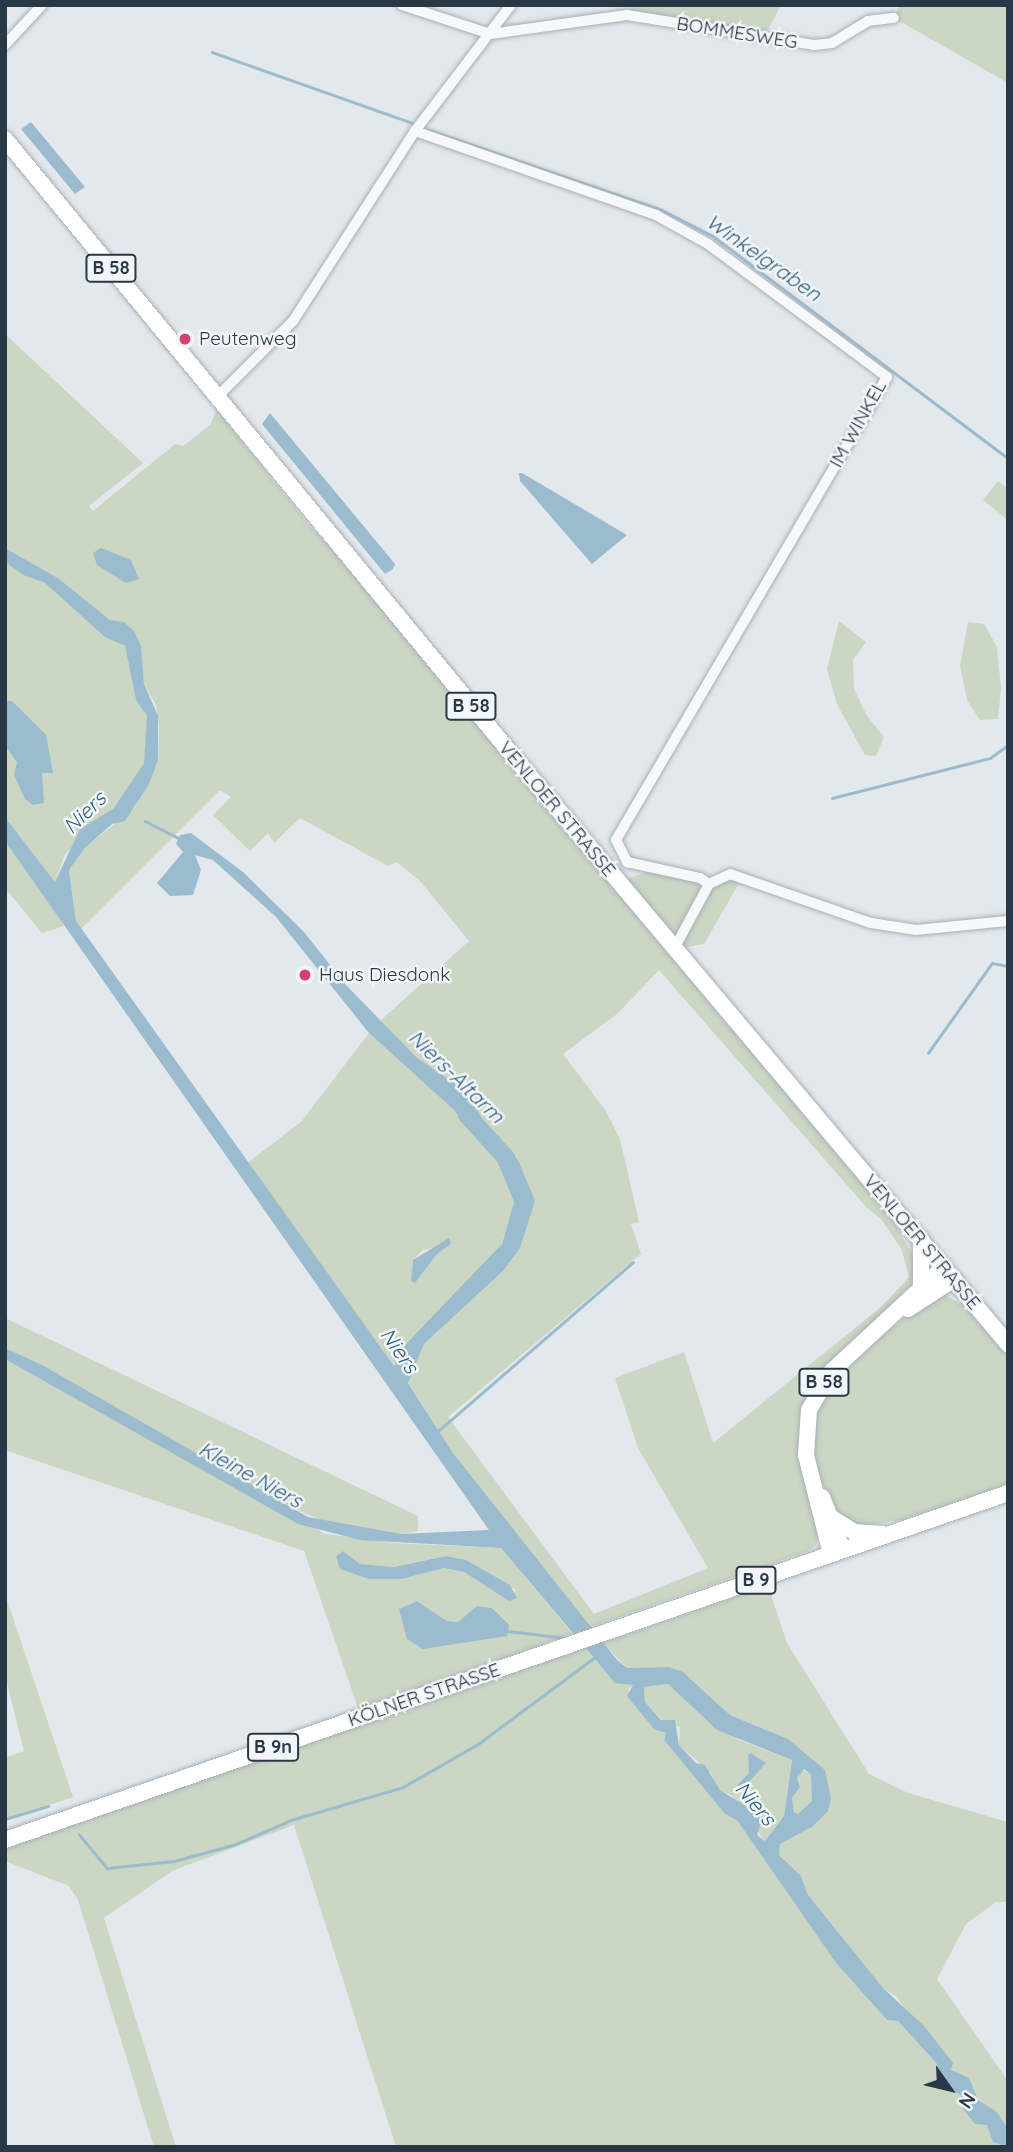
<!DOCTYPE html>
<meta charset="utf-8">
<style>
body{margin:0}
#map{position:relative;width:1013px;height:2152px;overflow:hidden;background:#e3e8ec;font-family:Quicksand,sans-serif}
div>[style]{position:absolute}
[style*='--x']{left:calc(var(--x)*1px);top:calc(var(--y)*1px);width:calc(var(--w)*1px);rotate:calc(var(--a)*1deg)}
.green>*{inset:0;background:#cbd6c3}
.water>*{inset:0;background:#9bbcce}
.stream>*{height:2.5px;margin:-1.25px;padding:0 1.25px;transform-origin:1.25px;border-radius:1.25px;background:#9bbcce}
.river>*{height:18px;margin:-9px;padding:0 9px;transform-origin:9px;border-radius:9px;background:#9bbcce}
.roads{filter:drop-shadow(0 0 2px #a7b0b7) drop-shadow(0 0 2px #a7b0b7)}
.street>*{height:10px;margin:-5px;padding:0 5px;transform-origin:5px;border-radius:5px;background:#f6f8fa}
.primary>*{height:16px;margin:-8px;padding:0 8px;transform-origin:8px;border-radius:8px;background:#fff}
.dots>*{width:19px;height:19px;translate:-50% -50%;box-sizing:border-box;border:4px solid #f3f6f9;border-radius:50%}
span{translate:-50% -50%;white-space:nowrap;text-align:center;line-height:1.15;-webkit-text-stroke:5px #f3f6f9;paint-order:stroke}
.shield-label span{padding:2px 5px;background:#f3f6f9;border:2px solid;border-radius:5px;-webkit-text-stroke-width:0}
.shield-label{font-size:18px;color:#293846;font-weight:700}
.street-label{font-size:19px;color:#293846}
.poi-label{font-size:19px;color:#293846}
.left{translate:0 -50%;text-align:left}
.water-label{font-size:21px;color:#2f5f7d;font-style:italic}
.frame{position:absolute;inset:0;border:7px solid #293846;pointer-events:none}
.north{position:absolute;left:915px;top:2054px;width:70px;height:70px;-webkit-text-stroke:5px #f3f6f9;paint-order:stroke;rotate:124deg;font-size:19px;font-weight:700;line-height:28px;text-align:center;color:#293846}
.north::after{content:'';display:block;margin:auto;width:24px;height:32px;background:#293846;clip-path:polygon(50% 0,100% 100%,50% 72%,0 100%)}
</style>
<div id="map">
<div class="green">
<i style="clip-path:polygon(632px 5px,781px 5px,764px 37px,628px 15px)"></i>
<i style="clip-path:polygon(900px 5px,1008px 5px,1008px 83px,894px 18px)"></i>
<i style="clip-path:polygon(evenodd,5px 334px,143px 463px,89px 506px,93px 511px,175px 444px,183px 446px,210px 425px,217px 410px,308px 524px,390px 607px,890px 1214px,917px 1263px,915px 1283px,826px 1368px,803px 1407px,799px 1452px,819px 1533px,816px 1545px,808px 1551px,590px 1627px,453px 1453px,408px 1382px,424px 1344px,503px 1271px,535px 1201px,498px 1136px,490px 1144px,514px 1202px,502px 1243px,494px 1257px,402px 1347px,394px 1366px,247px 1163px,301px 1122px,369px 1033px,454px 1110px,472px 1134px,470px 1094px,416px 1057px,380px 1021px,469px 941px,420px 881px,397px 862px,388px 866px,300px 818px,274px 843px,268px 833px,250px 851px,213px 815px,231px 797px,220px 790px,81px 929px,76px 921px,69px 870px,85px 848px,135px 807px,158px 760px,159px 726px,156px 705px,144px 684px,140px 653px,124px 622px,110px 620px,58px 578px,5px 548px,5px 334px,659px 970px,867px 1208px,881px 1219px,902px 1250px,909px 1277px,881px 1307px,713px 1443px,684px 1352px,615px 1378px,638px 1448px,708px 1568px,594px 1614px,448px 1417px,641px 1254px,631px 1224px,639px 1222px,620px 1139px,606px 1111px,563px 1054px,617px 1014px,659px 970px,5px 334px,451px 1244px,437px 1254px,415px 1283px,411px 1281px,413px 1260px,423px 1250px,451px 1244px)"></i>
<i style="clip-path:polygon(998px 481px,1008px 489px,1008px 520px,983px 500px)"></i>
<i style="clip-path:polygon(5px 562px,23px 575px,45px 583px,106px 637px,125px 646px,136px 700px,148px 715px,144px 763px,113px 809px,65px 854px,55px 882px,5px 817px)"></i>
<i style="clip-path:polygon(839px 621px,866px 642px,853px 660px,854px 689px,867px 716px,884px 737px,876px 756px,865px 755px,837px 704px,827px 669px)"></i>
<i style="clip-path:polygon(968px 622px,984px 624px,997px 647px,1001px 688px,998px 719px,980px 720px,967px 700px,960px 666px)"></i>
<i style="clip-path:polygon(5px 841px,51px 901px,64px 926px,42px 933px,5px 888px)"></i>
<i style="clip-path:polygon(653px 870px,709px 883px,730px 874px,742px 878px,704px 944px,674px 949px,618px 882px)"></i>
<i style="clip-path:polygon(943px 1294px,967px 1307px,1008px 1357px,1008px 1484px,901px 1520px,858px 1527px,836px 1513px,817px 1472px,812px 1443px,818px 1406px,832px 1380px,853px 1360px,896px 1324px)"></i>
<i style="clip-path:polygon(5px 1318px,418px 1516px,418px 1531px,401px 1534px,328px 1523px,263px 1495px,5px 1348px)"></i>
<i style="clip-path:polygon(evenodd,5px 1359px,325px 1534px,394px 1543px,501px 1548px,572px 1633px,359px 1711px,304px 1551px,5px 1450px,5px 1359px,343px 1551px,360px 1564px,394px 1567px,446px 1556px,466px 1560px,516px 1590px,509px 1601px,464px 1572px,444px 1568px,402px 1579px,336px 1556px,343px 1551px,5px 1359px,417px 1601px,447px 1621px,458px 1622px,477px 1606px,492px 1608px,507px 1636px,399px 1609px,417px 1601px)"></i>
<i style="clip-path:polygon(768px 1586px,787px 1643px,869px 1774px,908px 1793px,1008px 1822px,1008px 1902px,996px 1902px,966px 1924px,937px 1979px,1008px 2081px,1008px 2129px,997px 2112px,982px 2104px,951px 2070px,896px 1996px,884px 1989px,808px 1895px,801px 1876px,779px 1855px,780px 1844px,812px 1827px,825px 1770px,765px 1729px,730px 1715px,691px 1679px,669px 1667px,627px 1668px,603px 1643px)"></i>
<i style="clip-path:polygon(5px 1594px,73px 1797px,5px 1820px,5px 1758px,24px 1751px,5px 1675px)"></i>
<i style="clip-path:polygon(585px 1649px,604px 1670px,633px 1685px,628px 1690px,666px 1733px,664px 1740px,725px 1814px,737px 1819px,836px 1963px,887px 2020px,897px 2020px,937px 2064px,944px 2086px,961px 2095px,963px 2109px,987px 2125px,1004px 2147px,396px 2147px,294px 1825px,172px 1871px,104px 1918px,176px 2147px,154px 2147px,78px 1900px,69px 1886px,5px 1861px,5px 1845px,379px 1715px)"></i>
<i style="clip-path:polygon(668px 1683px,706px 1720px,737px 1739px,792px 1760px,784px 1816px,765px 1841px,731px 1795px,719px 1790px,711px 1773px,679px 1745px,680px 1727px,662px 1720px,645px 1702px,644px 1687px)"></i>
<i style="clip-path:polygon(801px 1769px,811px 1775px,812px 1801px,799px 1814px,794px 1812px,792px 1798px,800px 1787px,797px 1778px)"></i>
</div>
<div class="water">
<i style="clip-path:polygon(31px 122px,85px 187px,75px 194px,21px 129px)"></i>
<i style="clip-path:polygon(270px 413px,395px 564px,393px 569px,385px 574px,262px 424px)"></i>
<i style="clip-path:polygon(519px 473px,522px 473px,627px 535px,592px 564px,520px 481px)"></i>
<i style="clip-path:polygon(evenodd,5px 548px,58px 578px,110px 620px,124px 622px,134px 631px,141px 646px,144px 684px,158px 716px,158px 760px,149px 784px,125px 821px,112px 824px,85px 848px,69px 870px,76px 921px,394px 1366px,402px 1348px,502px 1244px,514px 1202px,490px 1144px,498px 1135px,519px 1162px,535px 1201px,520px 1248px,503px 1271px,424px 1344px,408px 1383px,453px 1453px,617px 1660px,627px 1668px,669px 1667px,683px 1672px,730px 1715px,788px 1739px,825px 1770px,831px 1799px,828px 1811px,812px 1827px,780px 1844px,779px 1855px,801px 1876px,808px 1895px,884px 1989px,924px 2026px,953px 2063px,951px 2070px,969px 2078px,978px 2100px,997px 2112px,1008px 2129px,1008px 2147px,993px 2142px,987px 2125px,975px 2124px,963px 2109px,961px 2095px,944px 2086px,937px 2064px,898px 2021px,887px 2020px,836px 1963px,737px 1820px,725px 1814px,664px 1740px,666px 1733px,654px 1729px,627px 1696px,633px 1685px,615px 1683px,501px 1548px,360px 1540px,298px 1524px,5px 1359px,5px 1348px,42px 1365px,308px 1517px,401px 1534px,489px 1530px,5px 841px,5px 817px,55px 882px,80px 829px,113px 809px,144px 763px,147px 716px,136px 700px,125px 646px,105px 637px,45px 583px,23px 575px,5px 562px,5px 548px,668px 1684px,717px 1730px,792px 1760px,784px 1816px,765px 1841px,757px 1835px,762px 1820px,755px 1812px,720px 1790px,705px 1765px,696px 1763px,679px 1745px,675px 1720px,661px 1720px,645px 1702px,644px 1687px,668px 1684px,5px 548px,804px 1769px,811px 1775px,812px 1801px,798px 1814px,794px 1812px,792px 1798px,800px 1787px,797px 1778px,804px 1769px)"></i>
<i style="clip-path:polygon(101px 548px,131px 560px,139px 579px,126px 583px,97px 565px,93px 553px)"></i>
<i style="clip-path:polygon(5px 701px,12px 701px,46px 735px,53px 773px,42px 773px,44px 803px,33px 805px,25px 799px,14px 775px,17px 762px,5px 746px)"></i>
<i style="clip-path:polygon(191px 833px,243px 872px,304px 932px,346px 985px,416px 1057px,470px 1094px,486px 1128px,479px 1135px,472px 1134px,454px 1110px,369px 1033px,276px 917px,213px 860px,195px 855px,201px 870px,193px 895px,170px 896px,157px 883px,183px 852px,176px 844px,180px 835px)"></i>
<i style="clip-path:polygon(449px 1238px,451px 1244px,437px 1254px,415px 1283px,411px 1281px,413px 1260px)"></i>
<i style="clip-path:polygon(343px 1551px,360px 1564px,394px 1567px,446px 1556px,466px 1560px,510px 1585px,517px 1598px,509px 1601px,464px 1572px,444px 1568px,402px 1579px,369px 1579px,340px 1569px,336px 1556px)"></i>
<i style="clip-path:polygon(417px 1601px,447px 1621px,458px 1622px,477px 1606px,492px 1608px,509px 1625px,507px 1636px,423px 1649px,407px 1639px,399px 1609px)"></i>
<i style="clip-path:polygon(751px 1753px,766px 1763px,749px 1782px,751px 1788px,740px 1792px,737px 1785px,749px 1773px,748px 1755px)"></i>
</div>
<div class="stream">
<i style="--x:212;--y:52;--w:212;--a:19.5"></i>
<i style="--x:429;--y:130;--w:246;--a:18.9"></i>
<i style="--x:662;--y:210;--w:57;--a:27"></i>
<i style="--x:713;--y:236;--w:369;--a:37"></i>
<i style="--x:832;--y:798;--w:163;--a:-14.2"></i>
<i style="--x:990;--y:758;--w:22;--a:-36"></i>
<i style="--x:145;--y:821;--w:38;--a:27"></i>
<i style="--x:928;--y:1053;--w:110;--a:-54.6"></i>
<i style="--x:992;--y:963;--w:16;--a:11"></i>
<i style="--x:437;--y:1432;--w:259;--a:-40.9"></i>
<i style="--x:507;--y:1631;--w:60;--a:6.7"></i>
<i style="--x:5;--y:1819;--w:45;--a:-16.8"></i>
<i style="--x:79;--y:1834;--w:44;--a:50.5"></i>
<i style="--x:107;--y:1868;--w:67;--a:-6"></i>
<i style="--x:174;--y:1861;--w:64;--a:-15.3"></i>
<i style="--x:236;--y:1844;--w:60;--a:-23.6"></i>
<i style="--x:291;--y:1820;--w:117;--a:-16.4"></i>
<i style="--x:403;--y:1787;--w:86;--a:-29.8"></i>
<i style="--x:478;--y:1744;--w:144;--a:-36.6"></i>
</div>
<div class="river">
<i style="--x:467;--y:1115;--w:59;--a:47.7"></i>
</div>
<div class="roads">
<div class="street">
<i style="--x:402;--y:5;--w:93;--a:18.2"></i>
<i style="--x:490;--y:34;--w:138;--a:-7.9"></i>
<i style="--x:627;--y:15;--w:189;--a:9.1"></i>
<i style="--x:814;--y:45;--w:18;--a:-6"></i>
<i style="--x:832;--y:43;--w:42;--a:-31.4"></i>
<i style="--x:868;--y:21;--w:26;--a:-7"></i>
<i style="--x:5;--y:45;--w:54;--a:-47.2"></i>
<i style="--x:415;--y:131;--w:255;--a:19.2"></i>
<i style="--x:656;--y:215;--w:60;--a:29.1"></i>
<i style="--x:708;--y:244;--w:223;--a:36.6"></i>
<i style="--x:887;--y:377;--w:536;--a:120.34"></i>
<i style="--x:616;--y:840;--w:25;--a:63"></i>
<i style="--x:627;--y:862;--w:75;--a:12.4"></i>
<i style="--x:700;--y:878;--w:11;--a:34"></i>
<i style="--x:218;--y:396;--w:106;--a:-45"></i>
<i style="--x:293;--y:321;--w:226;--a:-57.3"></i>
<i style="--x:415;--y:131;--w:158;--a:-52.7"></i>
<i style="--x:674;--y:949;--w:74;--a:-61.7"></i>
<i style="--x:709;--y:884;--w:23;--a:-25"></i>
<i style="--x:730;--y:874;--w:149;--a:19.2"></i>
<i style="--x:871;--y:923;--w:46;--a:8.8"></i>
<i style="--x:916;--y:930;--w:92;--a:-5.6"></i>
</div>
<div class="primary">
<i style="--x:5;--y:139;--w:799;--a:50.53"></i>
<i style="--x:513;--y:756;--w:769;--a:49.91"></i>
<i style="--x:921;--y:1239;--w:47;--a:90"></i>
<i style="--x:908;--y:1309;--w:55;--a:-33.1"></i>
<i style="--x:822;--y:1497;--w:57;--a:68.4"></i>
<i style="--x:832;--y:1518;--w:26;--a:32"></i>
<i style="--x:854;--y:1532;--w:29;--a:4"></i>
<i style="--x:831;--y:1554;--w:102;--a:-104.2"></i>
<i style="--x:806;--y:1455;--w:45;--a:-86.2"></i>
<i style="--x:809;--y:1410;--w:45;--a:-59.5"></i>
<i style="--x:832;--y:1371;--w:153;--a:-42.9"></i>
<i style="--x:5;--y:1840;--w:1061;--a:-19.08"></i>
</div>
</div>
<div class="dots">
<i style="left:185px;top:339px;background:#d94070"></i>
<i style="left:305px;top:975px;background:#d94070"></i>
</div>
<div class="shield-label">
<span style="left:111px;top:268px">B 58</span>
<span style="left:471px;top:706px">B 58</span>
<span style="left:824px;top:1382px">B 58</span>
<span style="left:756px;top:1580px">B 9</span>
<span style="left:273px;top:1747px">B 9n</span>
</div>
<div class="street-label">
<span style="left:737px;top:33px;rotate:9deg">BOMMESWEG</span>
<span style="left:858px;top:424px;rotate:-61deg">IM WINKEL</span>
<span style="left:557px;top:809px;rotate:50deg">VENLOER STRASSE</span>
<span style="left:922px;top:1242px;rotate:50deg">VENLOER STRASSE</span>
<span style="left:424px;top:1695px;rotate:-19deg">KÖLNER STRASSE</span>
</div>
<div class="poi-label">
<span class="left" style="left:199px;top:339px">Peutenweg</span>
<span class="left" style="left:319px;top:975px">Haus Diesdonk</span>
</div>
<div class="water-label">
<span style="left:764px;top:257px;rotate:35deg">Winkelgraben</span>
<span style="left:84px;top:812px;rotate:-44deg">Niers</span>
<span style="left:457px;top:1076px;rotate:44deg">Niers-Altarm</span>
<span style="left:400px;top:1350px;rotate:55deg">Niers</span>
<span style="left:251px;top:1474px;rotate:29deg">Kleine Niers</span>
<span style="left:756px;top:1803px;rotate:50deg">Niers</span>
</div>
<div class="frame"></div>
<div class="north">N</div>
</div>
